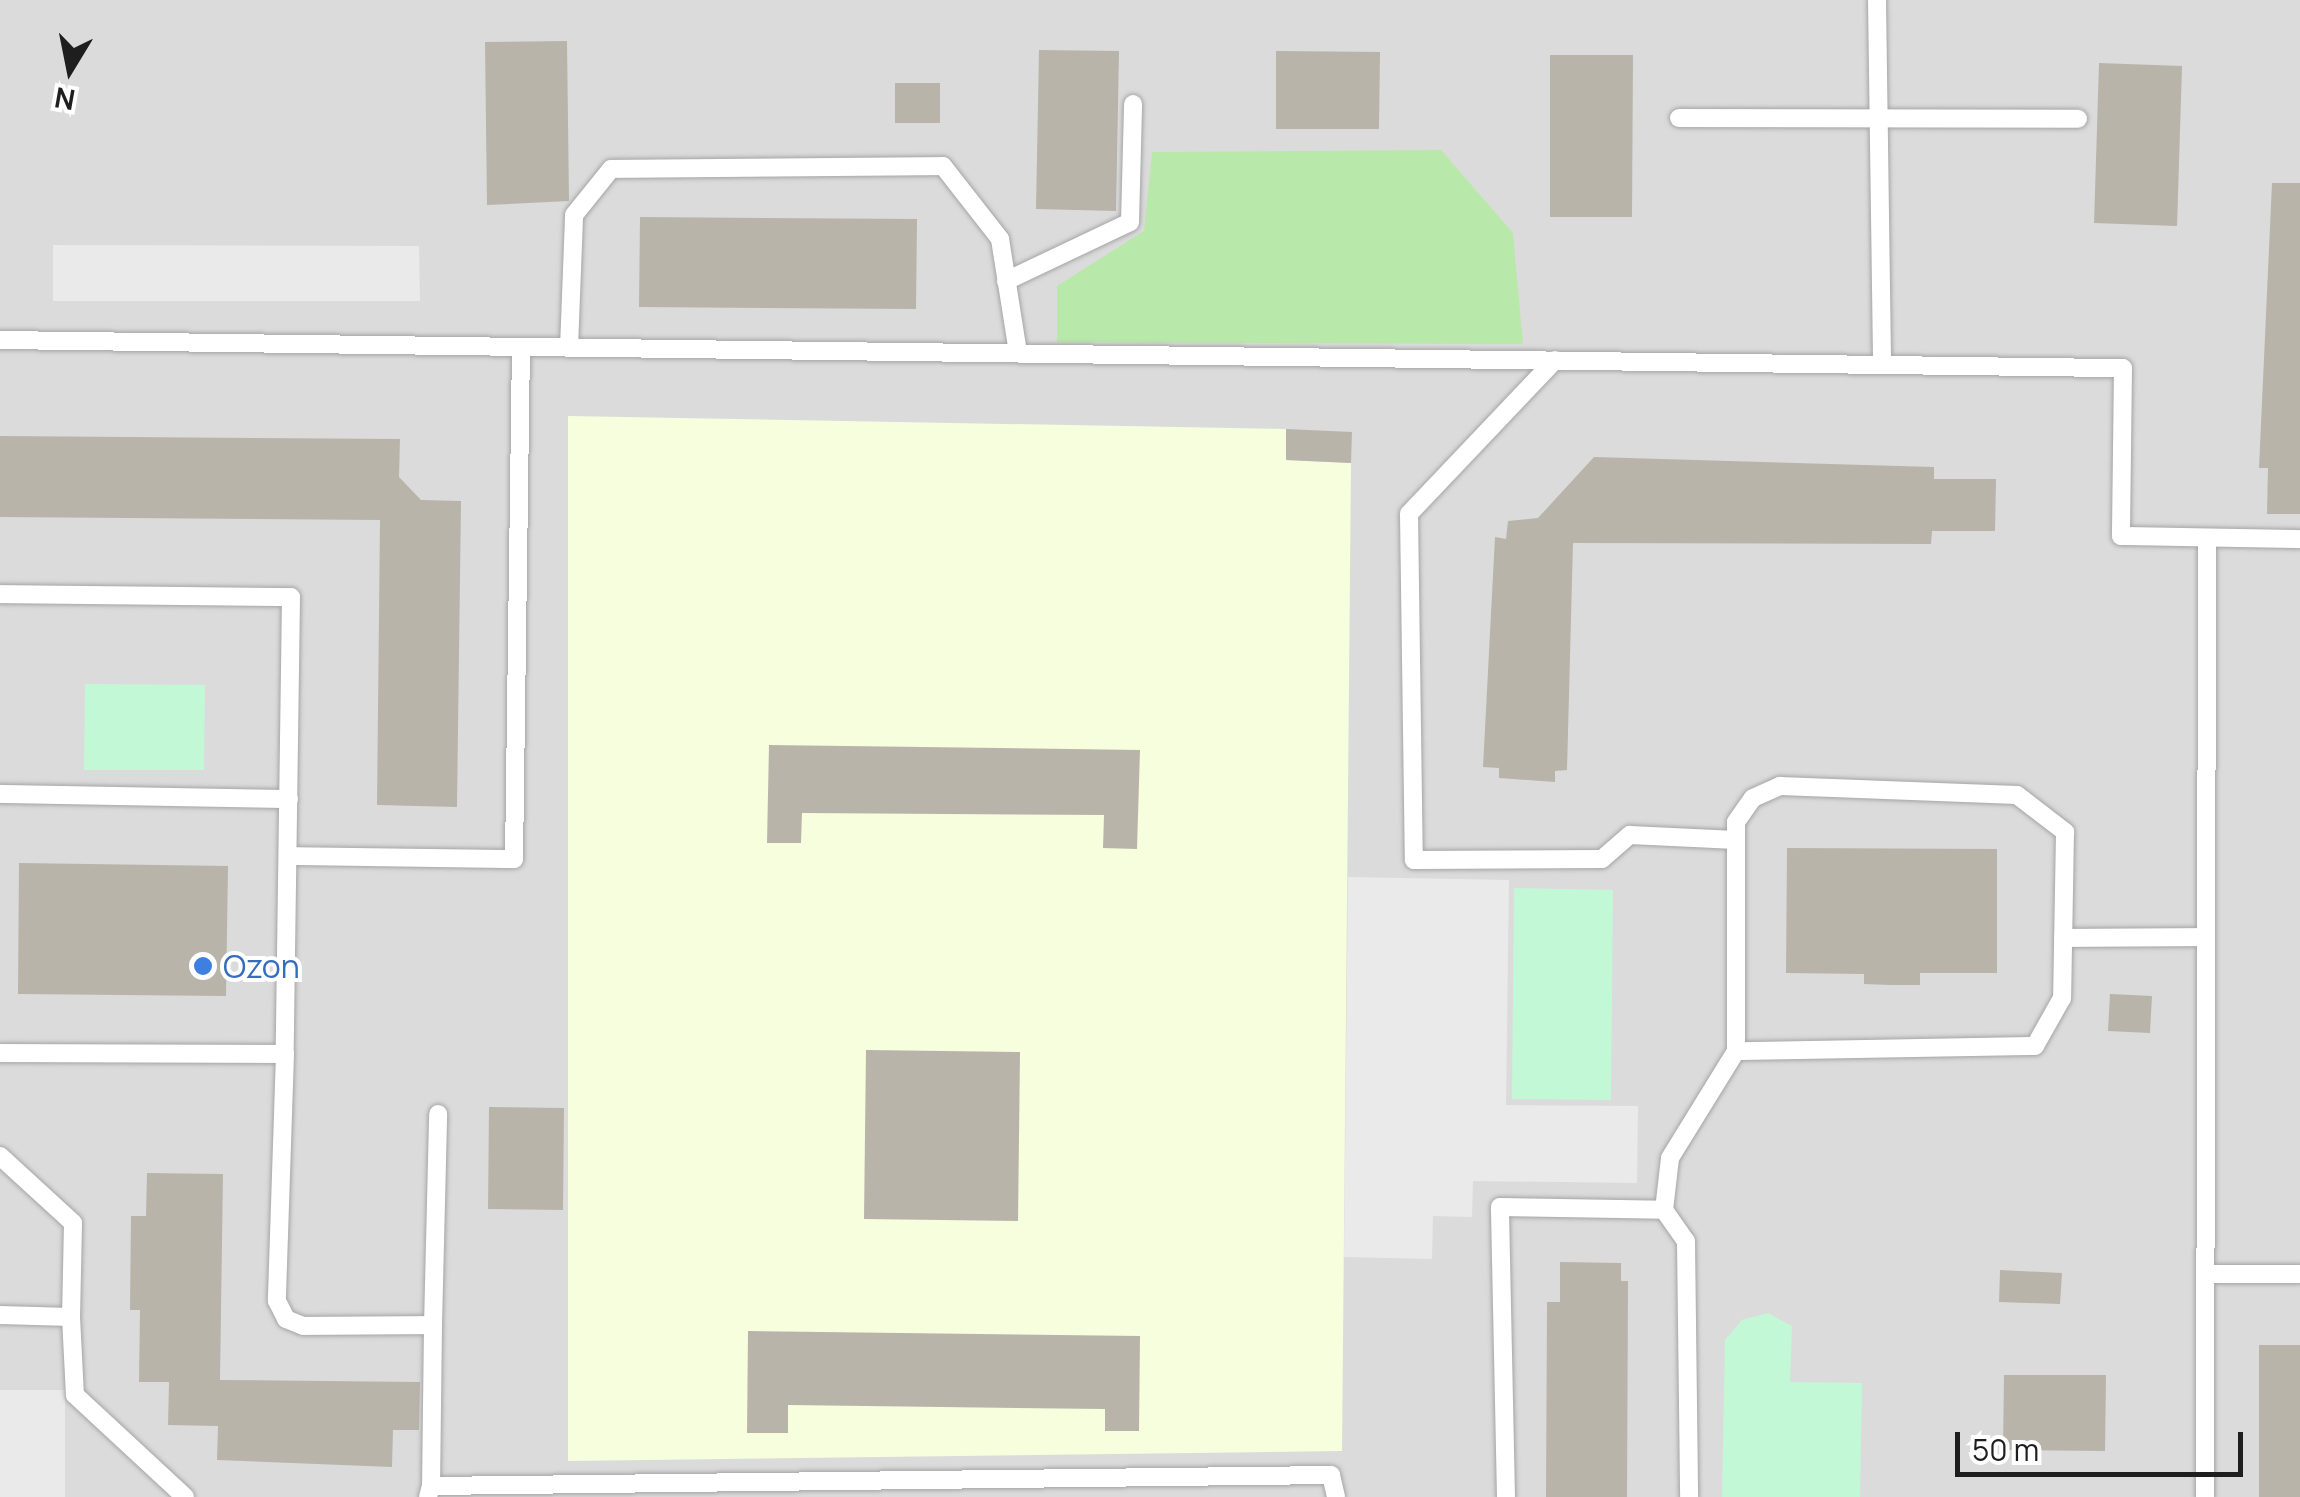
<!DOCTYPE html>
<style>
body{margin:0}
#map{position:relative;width:2300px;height:1497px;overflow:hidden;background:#efeee4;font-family:Manrope,sans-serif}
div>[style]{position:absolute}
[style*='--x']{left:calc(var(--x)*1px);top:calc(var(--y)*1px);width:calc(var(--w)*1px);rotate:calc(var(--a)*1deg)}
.residential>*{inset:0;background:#dcdbdb}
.education>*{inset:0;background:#f6fede}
.grass>*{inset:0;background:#b9e8ab}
.park>*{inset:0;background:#c2f8d5}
.parking>*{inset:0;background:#eaeaea}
.building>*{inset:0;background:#b8b4aa}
.roads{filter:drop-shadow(0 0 2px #a5a5a5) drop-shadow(0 0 2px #a5a5a5)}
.lane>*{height:18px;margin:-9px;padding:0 9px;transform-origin:9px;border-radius:9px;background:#fff}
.dots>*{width:28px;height:28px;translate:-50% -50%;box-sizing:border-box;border:5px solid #fff;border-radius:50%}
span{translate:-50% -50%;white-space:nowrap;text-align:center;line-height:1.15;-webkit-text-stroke:8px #fff;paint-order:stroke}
.shop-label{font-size:32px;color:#366cbe}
.left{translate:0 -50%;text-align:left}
.north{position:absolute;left:20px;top:20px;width:100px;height:100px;-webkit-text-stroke:8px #fff;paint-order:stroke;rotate:190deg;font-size:28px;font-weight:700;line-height:40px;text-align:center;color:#1e1e1e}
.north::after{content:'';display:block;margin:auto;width:35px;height:45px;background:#1e1e1e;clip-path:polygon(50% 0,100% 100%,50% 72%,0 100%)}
.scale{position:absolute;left:1955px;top:1432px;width:288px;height:45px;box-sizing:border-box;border:5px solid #1e1e1e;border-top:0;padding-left:12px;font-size:30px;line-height:35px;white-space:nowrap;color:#1e1e1e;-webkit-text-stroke:8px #fff;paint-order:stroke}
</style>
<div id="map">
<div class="residential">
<i style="clip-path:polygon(0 0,2300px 0,2300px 1497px,0 1497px)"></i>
</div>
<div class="education">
<i style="clip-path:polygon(568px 416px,1286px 429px,1286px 460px,1351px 463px,1342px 1451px,568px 1461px)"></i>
</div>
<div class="grass">
<i style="clip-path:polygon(1441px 150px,1513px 233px,1523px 344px,1057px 342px,1057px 286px,1144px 231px,1152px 152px)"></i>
</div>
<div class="park">
<i style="clip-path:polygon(85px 684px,205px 685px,204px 770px,84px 770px)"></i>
<i style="clip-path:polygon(1514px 888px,1613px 890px,1611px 1100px,1512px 1099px)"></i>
<i style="clip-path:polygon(1768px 1313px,1792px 1326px,1790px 1382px,1862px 1383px,1860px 1497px,1722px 1497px,1725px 1340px,1742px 1320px)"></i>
</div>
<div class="parking">
<i style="clip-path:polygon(53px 245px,419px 246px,420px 301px,53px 301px)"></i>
<i style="clip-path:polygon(1348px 877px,1509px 880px,1506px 1105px,1638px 1106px,1637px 1183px,1473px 1181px,1472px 1217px,1433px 1216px,1432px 1259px,1344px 1257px)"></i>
<i style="clip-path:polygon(0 1390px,65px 1390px,65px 1497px,0 1497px)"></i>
</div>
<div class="building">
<i style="clip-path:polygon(567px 41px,569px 201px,487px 205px,485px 42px)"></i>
<i style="clip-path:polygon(1039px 50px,1119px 51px,1116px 211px,1036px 209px)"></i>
<i style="clip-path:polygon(1276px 51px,1380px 52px,1379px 129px,1276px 129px)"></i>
<i style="clip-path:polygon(1550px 55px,1633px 55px,1632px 217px,1550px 217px)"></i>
<i style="clip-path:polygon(2099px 63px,2182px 66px,2177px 226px,2094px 223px)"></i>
<i style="clip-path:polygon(895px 83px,940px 83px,940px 123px,895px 123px)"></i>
<i style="clip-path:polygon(2272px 183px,2300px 183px,2300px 514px,2267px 514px,2268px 468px,2259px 468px)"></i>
<i style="clip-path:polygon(640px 217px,917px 219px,916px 309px,639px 307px)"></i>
<i style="clip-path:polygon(1286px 429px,1352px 432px,1351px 463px,1286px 460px)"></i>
<i style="clip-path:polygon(0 436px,400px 439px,399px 477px,421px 500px,461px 501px,457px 807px,377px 805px,380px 520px,0 517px)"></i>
<i style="clip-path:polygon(1594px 457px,1934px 467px,1934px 479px,1996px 479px,1995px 531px,1932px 531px,1931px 544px,1573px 543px,1567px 770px,1555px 771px,1555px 782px,1499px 778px,1499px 768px,1483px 767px,1495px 537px,1506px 539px,1508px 521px,1538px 518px)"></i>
<i style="clip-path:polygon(769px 745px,1140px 750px,1137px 849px,1103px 848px,1104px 815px,802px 813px,801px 843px,767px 843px)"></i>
<i style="clip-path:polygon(1787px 848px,1997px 849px,1997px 973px,1920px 973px,1920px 985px,1891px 985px,1864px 984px,1864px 974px,1786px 973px)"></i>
<i style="clip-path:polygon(19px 863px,228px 866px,226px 996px,18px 994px)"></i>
<i style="clip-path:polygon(2110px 994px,2152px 996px,2150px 1033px,2108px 1031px)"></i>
<i style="clip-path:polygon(866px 1050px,1020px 1052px,1018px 1221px,864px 1219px)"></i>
<i style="clip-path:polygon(489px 1107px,564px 1108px,563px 1210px,488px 1209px)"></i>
<i style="clip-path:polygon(147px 1173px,223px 1174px,220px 1380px,420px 1382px,419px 1430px,393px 1430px,392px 1467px,217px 1460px,218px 1426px,168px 1425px,169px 1382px,139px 1382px,140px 1310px,130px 1310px,131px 1216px,146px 1216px)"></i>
<i style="clip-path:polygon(1560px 1262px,1621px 1263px,1621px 1281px,1628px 1281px,1627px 1497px,1546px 1497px,1547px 1302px,1560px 1302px)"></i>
<i style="clip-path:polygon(2000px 1270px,2062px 1273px,2060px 1304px,1999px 1302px)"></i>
<i style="clip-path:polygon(748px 1331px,1140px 1336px,1139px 1431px,1105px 1431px,1105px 1409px,788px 1405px,788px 1433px,747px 1433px)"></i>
<i style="clip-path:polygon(2259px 1345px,2300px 1345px,2300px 1497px,2259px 1497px)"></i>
<i style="clip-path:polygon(2004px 1375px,2106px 1375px,2105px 1451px,2003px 1450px)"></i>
</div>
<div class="roads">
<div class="lane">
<i style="--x:1877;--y:0;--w:365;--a:89.2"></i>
<i style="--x:1679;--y:118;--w:399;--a:0.1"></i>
<i style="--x:1006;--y:281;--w:137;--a:-25.4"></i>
<i style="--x:1130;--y:222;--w:118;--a:-88.5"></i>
<i style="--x:0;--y:340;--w:2123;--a:0.76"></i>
<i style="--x:2123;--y:368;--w:168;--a:90.7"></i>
<i style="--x:2121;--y:536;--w:179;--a:1"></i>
<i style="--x:569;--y:348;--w:133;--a:-87.8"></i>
<i style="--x:574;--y:215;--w:59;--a:-51.2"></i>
<i style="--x:611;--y:169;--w:332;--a:-0.5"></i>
<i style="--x:943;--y:166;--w:93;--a:52"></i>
<i style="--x:1000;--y:239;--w:115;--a:81"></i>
<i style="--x:1555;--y:360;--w:212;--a:133.5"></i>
<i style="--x:1409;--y:514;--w:346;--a:89.2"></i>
<i style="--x:1414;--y:860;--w:188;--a:-0.3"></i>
<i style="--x:1602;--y:859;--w:37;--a:-41"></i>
<i style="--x:1630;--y:835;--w:106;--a:2.7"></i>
<i style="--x:0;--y:594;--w:291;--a:0.6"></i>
<i style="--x:291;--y:597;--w:457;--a:90.8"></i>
<i style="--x:0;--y:794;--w:289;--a:1"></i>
<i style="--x:288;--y:856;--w:226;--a:0.8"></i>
<i style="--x:514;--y:859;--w:512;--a:-89.22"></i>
<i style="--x:2063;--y:938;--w:143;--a:-0.4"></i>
<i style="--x:0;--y:1053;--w:285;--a:0.2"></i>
<i style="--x:285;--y:1054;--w:247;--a:91.9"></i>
<i style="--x:277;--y:1301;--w:20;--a:63"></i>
<i style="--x:286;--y:1319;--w:18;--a:22"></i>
<i style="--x:303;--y:1326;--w:130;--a:-0.4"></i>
<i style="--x:433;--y:1325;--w:161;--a:90.7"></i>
<i style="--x:0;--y:1156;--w:99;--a:42.5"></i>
<i style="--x:73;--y:1223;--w:94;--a:91.2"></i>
<i style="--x:1664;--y:1210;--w:52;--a:-83.4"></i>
<i style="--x:1670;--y:1158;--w:126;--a:-58.3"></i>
<i style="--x:1736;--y:1051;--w:229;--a:-90"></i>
<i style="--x:1736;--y:822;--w:29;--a:-55"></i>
<i style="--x:1753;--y:798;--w:30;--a:-24"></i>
<i style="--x:1780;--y:786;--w:237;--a:2.2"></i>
<i style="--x:2017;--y:795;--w:61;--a:37.6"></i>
<i style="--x:2065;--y:832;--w:166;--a:91"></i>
<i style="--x:2062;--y:998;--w:55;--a:119.4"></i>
<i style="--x:2035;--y:1046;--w:299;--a:179"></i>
<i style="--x:2206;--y:1274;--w:94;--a:0"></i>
<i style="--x:0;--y:1315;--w:71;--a:1.6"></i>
<i style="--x:71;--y:1317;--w:78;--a:87.1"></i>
<i style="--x:75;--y:1395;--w:150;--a:42.8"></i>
<i style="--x:433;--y:1325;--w:211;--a:-88.6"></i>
<i style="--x:428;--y:1497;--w:11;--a:-75"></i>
<i style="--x:431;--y:1486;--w:900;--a:-0.7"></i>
<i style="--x:1331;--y:1475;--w:23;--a:77"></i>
<i style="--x:1506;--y:1497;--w:290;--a:-91.2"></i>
<i style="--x:1500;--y:1207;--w:164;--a:1"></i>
<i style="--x:1664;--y:1210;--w:38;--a:55"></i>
<i style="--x:1686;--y:1241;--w:256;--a:89.3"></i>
<i style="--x:2205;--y:1497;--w:959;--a:-89.88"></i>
</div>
</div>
<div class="dots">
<i style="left:203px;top:966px;background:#3f7fe0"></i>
</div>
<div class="shop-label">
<span class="left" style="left:223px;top:966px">Ozon</span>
</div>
<div class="north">N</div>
<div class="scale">50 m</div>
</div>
